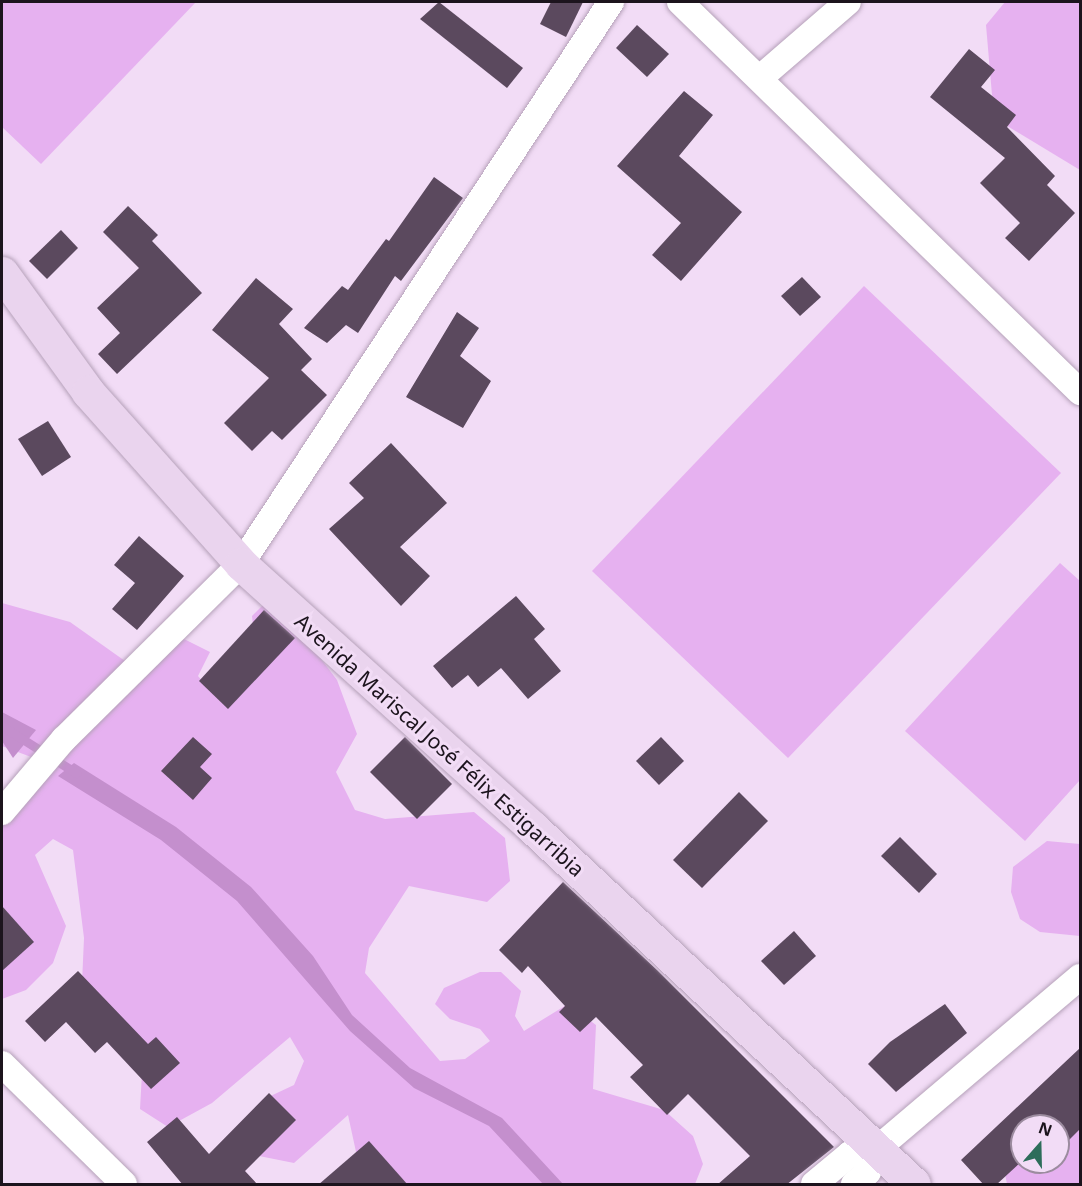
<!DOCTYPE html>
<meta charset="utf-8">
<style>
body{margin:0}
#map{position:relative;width:1082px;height:1186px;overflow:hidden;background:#f2dcf6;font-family:"Noto Sans",sans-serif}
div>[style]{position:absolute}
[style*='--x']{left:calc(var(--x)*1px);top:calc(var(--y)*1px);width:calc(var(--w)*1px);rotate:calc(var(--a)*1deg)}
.green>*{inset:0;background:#e6b1f0}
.water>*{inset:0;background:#c48fcd}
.stream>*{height:9px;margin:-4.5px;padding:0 4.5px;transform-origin:4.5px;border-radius:4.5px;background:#c48fcd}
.building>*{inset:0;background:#5b495e}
.roads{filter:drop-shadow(0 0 2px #b5a1b9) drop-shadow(0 0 2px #b5a1b9)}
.street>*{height:26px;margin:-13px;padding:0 13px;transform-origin:13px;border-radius:13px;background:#fff}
.secondary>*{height:33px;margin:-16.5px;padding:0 16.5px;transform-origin:16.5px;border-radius:16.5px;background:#ead4ee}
span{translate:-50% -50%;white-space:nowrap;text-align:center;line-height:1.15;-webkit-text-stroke:6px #f2dcf6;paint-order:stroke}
.street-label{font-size:21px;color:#1c141d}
.frame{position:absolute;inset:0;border:3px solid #1c141d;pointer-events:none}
.north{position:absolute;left:1010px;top:1114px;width:60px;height:60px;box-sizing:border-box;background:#f2dcf6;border:2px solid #9c8c9f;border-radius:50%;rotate:20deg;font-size:16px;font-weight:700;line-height:24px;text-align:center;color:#1c141d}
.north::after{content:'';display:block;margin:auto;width:21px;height:27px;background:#2d6d5a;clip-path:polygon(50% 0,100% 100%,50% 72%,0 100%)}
</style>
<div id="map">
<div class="green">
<i style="clip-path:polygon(2px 2px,196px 2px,41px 164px,2px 127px)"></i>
<i style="clip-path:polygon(1005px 2px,1080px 2px,1080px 170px,994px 118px,986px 25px)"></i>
<i style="clip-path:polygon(864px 286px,1061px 473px,788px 758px,592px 571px)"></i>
<i style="clip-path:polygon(1060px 563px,1080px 581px,1080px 780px,1025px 841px,905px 731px)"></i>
<i style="clip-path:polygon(266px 602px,284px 610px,337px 680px,357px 734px,336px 772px,355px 810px,385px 819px,474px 812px,505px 838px,510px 881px,487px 902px,409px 886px,369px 948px,365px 973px,440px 1061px,465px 1059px,490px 1041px,480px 1029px,450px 1019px,435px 1004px,444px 988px,480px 972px,501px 972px,521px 991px,515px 1016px,524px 1031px,568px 1004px,596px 1025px,593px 1089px,664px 1110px,693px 1136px,703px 1164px,695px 1184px,363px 1184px,348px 1115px,294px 1163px,254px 1155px,246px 1128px,262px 1100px,294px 1085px,304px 1061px,290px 1037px,212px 1103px,168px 1127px,140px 1109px,142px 1073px,82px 983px,84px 938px,73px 850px,53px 839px,35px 855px,66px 926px,53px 963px,26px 990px,2px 999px,2px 820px,180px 637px,210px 652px,198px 676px,210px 690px,255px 644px,252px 616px)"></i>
<i style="clip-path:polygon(2px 603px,70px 622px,125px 661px,39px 760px,2px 746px)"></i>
<i style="clip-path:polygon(1047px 841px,1080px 844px,1080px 936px,1040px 932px,1020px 919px,1011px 892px,1013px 867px)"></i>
<i style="clip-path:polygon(1080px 1123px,1080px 1184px,1007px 1184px,999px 1145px,1022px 1139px,1022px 1162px,1058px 1162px,1058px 1129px)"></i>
</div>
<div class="water">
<i style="clip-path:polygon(2px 712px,36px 730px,13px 758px,2px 741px)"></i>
<i style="clip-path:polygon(74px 763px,176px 827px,251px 887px,313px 956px,352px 1015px,410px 1068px,502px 1118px,563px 1184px,543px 1184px,489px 1126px,414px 1088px,350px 1031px,237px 901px,161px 840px,58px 776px)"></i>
</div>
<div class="stream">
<i style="--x:2;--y:726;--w:88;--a:32.4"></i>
</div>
<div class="building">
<i style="clip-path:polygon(439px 2px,523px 68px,507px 88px,420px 19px)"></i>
<i style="clip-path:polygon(551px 2px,583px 2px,566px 37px,540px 24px)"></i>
<i style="clip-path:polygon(637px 25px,669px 54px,647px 77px,616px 48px)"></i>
<i style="clip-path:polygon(969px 49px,995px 70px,981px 87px,1016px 115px,1007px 127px,1055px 176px,1047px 185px,1075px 213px,1029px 261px,1005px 238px,1020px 223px,980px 183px,1005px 158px,930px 97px)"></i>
<i style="clip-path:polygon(684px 91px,713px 115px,679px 156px,742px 212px,681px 281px,652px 255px,681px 223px,617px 166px)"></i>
<i style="clip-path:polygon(434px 177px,463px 198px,401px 281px,395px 276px,358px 333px,346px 325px,327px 343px,304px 328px,342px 286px,348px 290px,386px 239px,389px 241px)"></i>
<i style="clip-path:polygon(128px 206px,158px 235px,152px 241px,202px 293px,117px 374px,98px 354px,120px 333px,97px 308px,139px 268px,103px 232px)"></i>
<i style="clip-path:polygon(61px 230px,78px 248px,47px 279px,29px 261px)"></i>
<i style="clip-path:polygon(802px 277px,821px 297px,800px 316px,781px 296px)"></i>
<i style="clip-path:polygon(256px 278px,293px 309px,279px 324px,312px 359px,301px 370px,327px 395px,282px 440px,272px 431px,252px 451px,224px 423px,269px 378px,212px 330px)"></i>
<i style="clip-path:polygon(457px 312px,479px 328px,460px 356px,491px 381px,463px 428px,406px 397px)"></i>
<i style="clip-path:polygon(48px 421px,71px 457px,42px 476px,18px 439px)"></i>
<i style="clip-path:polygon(391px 443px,447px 503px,400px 547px,430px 576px,401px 606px,329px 529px,364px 498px,349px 483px)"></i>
<i style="clip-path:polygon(139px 536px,184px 576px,137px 630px,112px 609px,135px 583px,114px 565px)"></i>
<i style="clip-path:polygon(516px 596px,545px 629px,534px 639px,561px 671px,528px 699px,501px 668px,478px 687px,468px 675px,452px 688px,433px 666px)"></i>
<i style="clip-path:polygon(264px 610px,295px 638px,228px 709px,199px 681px)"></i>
<i style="clip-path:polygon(193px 737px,212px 754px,200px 767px,212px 778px,193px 800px,161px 771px)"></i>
<i style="clip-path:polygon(405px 737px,452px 784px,417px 819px,370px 772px)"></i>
<i style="clip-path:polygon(661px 737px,684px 761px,659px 785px,636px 761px)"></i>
<i style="clip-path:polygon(739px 792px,768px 821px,702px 888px,673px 860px)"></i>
<i style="clip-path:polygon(900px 837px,937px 874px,919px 893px,881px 856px)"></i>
<i style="clip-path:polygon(563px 882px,657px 970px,834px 1147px,786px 1185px,717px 1185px,750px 1156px,688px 1094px,667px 1115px,630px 1077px,643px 1065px,596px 1017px,580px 1032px,559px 1012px,565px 1006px,528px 966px,522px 973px,499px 950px)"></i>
<i style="clip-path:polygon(2px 906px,34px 942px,2px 971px)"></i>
<i style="clip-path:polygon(794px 931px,816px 956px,784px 985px,761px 961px)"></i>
<i style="clip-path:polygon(78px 971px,148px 1044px,156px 1037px,180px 1063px,151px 1089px,107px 1042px,95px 1053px,66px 1022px,45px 1042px,25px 1021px)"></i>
<i style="clip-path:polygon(945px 1004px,967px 1033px,896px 1092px,868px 1064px,890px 1042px)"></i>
<i style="clip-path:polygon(1080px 1048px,1080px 1129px,1058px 1151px,1058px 1126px,1022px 1126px,1022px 1161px,996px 1185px,984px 1185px,961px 1160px)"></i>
<i style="clip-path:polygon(269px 1093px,296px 1120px,245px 1171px,258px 1185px,183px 1185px,147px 1142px,177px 1117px,209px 1154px)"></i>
<i style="clip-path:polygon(369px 1141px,408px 1185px,318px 1185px)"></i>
</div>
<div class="roads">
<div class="street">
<i style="--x:680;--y:2;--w:559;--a:44.27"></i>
<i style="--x:760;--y:78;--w:116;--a:-40.8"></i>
<i style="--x:2;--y:812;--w:96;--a:-49.7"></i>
<i style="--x:64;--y:739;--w:249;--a:-44.7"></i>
<i style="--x:241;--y:564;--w:673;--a:-56.64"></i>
<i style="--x:2;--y:1064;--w:171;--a:44.5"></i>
<i style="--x:814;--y:1184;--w:47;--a:-39.8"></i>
<i style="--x:850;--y:1154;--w:27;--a:-10"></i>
<i style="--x:854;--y:1184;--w:18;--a:-41"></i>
<i style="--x:868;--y:1172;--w:25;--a:-69"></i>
<i style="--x:877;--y:1149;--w:266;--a:-40.3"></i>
</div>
<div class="secondary">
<i style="--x:2;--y:273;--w:147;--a:54.1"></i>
<i style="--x:88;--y:392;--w:230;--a:48.3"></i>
<i style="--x:241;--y:564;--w:394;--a:42.1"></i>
<i style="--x:533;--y:828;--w:521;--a:43.06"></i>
</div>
</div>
<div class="street-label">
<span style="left:440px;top:745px;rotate:42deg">Avenida Mariscal José Félix Estigarribia</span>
</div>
<div class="frame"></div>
<div class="north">N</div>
</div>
